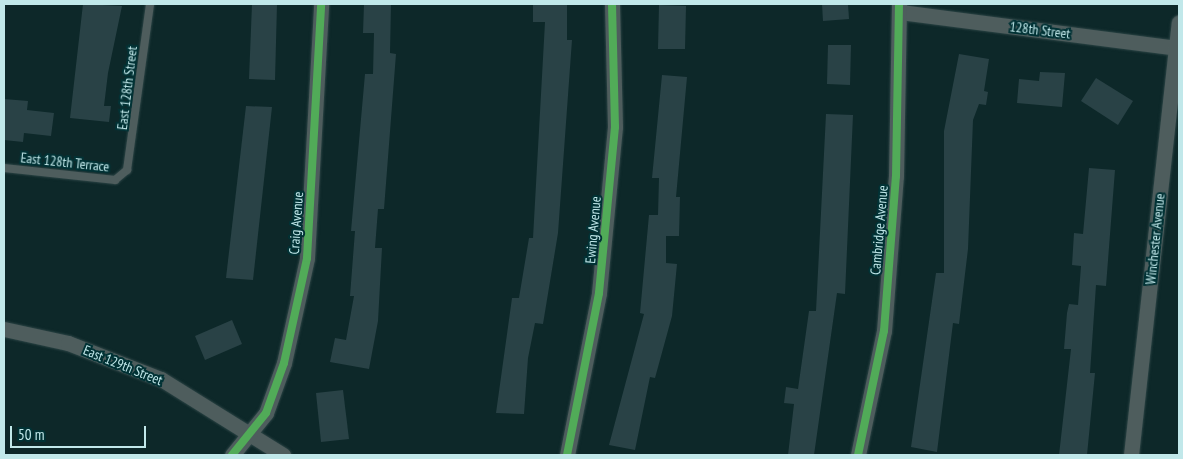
<!DOCTYPE html>
<style>
body{margin:0}
#map{position:relative;width:1183px;height:459px;overflow:hidden;background:#0d2829;font-family:"PT Sans Narrow",sans-serif}
div>[style]{position:absolute}
[style*='--x']{left:calc(var(--x)*1px);top:calc(var(--y)*1px);width:calc(var(--w)*1px);rotate:calc(var(--a)*1deg)}
.building>*{inset:0;background:#294246}
.roads{filter:drop-shadow(0 0 1px #2c4445) drop-shadow(0 0 1px #2c4445)}
.service>*{height:8px;margin:-4px;padding:0 4px;transform-origin:4px;border-radius:4px;background:#4e5d5d}
.minor>*{height:15px;margin:-7.5px;padding:0 7.5px;transform-origin:7.5px;border-radius:7.5px;background:#4e5d5d}
.cycleway>*{height:8px;margin:-4px;padding:0 4px;transform-origin:4px;border-radius:4px;background:#51ab58}
span{translate:-50% -50%;white-space:nowrap;text-align:center;line-height:1.15;-webkit-text-stroke:4px #013235;paint-order:stroke}
.street-label{font-size:14px;color:#c1e8ea}
.frame{position:absolute;inset:0;border:5px solid #c1e8ea;pointer-events:none}
.scale{position:absolute;left:10px;top:426px;width:136px;height:22px;box-sizing:border-box;border:2px solid #c1e8ea;border-top:0;padding-left:6px;font-size:15px;line-height:18px;white-space:nowrap;color:#c1e8ea;-webkit-text-stroke:4px #013235;paint-order:stroke}
</style>
<div id="map">
<div class="building">
<i style="clip-path:polygon(83px 4px,122px 6px,108px 73px,104px 106px,111px 106px,109px 122px,70px 118px)"></i>
<i style="clip-path:polygon(252px 4px,277px 4px,275px 80px,249px 79px)"></i>
<i style="clip-path:polygon(364px 4px,391px 4px,390px 53px,396px 54px,384px 209px,378px 209px,375px 248px,382px 248px,378px 321px,369px 369px,330px 362px,335px 338px,346px 340px,354px 296px,350px 296px,355px 231px,351px 231px,365px 74px,373px 74px,374px 33px,363px 33px)"></i>
<i style="clip-path:polygon(533px 4px,567px 4px,567px 40px,572px 40px,558px 233px,543px 324px,535px 323px,528px 358px,524px 414px,496px 413px,512px 298px,519px 298px,529px 238px,533px 238px,545px 22px,533px 22px)"></i>
<i style="clip-path:polygon(822px 4px,848px 4px,849px 19px,823px 21px)"></i>
<i style="clip-path:polygon(659px 5px,686px 6px,685px 49px,658px 49px)"></i>
<i style="clip-path:polygon(828px 45px,851px 45px,850px 85px,827px 84px)"></i>
<i style="clip-path:polygon(959px 54px,989px 59px,984px 91px,988px 92px,986px 105px,979px 104px,973px 120px,968px 249px,959px 324px,953px 323px,937px 452px,911px 447px,936px 273px,944px 273px,944px 131px)"></i>
<i style="clip-path:polygon(1040px 72px,1065px 73px,1062px 107px,1017px 103px,1019px 79px,1039px 81px)"></i>
<i style="clip-path:polygon(662px 75px,687px 77px,676px 197px,680px 197px,679px 236px,666px 236px,666px 263px,677px 264px,672px 316px,655px 378px,650px 377px,635px 450px,609px 445px,644px 314px,640px 313px,649px 215px,658px 215px,659px 178px,652px 178px)"></i>
<i style="clip-path:polygon(1096px 78px,1133px 101px,1118px 125px,1081px 101px)"></i>
<i style="clip-path:polygon(4px 99px,28px 101px,27px 110px,54px 113px,51px 136px,24px 133px,23px 142px,4px 140px)"></i>
<i style="clip-path:polygon(246px 106px,272px 107px,253px 280px,226px 278px)"></i>
<i style="clip-path:polygon(826px 114px,853px 115px,845px 294px,837px 293px,814px 455px,788px 455px,794px 404px,784px 403px,786px 387px,798px 389px,809px 311px,816px 311px)"></i>
<i style="clip-path:polygon(1089px 168px,1115px 170px,1106px 286px,1096px 285px,1090px 373px,1095px 373px,1087px 455px,1059px 455px,1071px 349px,1064px 349px,1067px 313px,1069px 304px,1078px 305px,1081px 266px,1072px 265px,1074px 233px,1083px 234px)"></i>
<i style="clip-path:polygon(232px 320px,242px 344px,205px 360px,195px 336px)"></i>
<i style="clip-path:polygon(343px 390px,349px 439px,321px 442px,316px 393px)"></i>
</div>
<div class="roads">
<div class="service">
<i style="--x:4;--y:168;--w:112;--a:6.2"></i>
<i style="--x:115;--y:180;--w:16;--a:-40"></i>
<i style="--x:127;--y:170;--w:168;--a:-82.1"></i>
</div>
<div class="minor">
<i style="--x:900;--y:12;--w:281;--a:7.4"></i>
<i style="--x:4;--y:329;--w:66;--a:12.3"></i>
<i style="--x:68;--y:343;--w:100;--a:21.2"></i>
<i style="--x:161;--y:379;--w:144;--a:31.9"></i>
<i style="--x:232;--y:455;--w:54;--a:-51"></i>
<i style="--x:266;--y:413;--w:53;--a:-70.2"></i>
<i style="--x:284;--y:363;--w:107;--a:-77.6"></i>
<i style="--x:307;--y:258;--w:254;--a:-86.8"></i>
<i style="--x:567;--y:455;--w:165;--a:-78.8"></i>
<i style="--x:599;--y:293;--w:167;--a:-84.5"></i>
<i style="--x:615;--y:127;--w:123;--a:-91.4"></i>
<i style="--x:858;--y:455;--w:127;--a:-78.2"></i>
<i style="--x:884;--y:331;--w:155;--a:-85.6"></i>
<i style="--x:896;--y:176;--w:172;--a:-89"></i>
<i style="--x:1131;--y:455;--w:435;--a:-83.7"></i>
</div>
</div>
<div class="cycleway">
<i style="--x:232;--y:455;--w:54;--a:-51"></i>
<i style="--x:266;--y:413;--w:53;--a:-70.2"></i>
<i style="--x:284;--y:363;--w:107;--a:-77.6"></i>
<i style="--x:307;--y:258;--w:254;--a:-86.8"></i>
<i style="--x:567;--y:455;--w:165;--a:-78.8"></i>
<i style="--x:599;--y:293;--w:167;--a:-84.5"></i>
<i style="--x:615;--y:127;--w:123;--a:-91.4"></i>
<i style="--x:858;--y:455;--w:127;--a:-78.2"></i>
<i style="--x:884;--y:331;--w:155;--a:-85.6"></i>
<i style="--x:896;--y:176;--w:172;--a:-89"></i>
</div>
<div class="street-label">
<span style="left:1040px;top:30px;rotate:7deg">128th Street</span>
<span style="left:127px;top:88px;rotate:-83deg">East 128th Street</span>
<span style="left:65px;top:162px;rotate:6deg">East 128th Terrace</span>
<span style="left:296px;top:223px;rotate:-86deg">Craig Avenue</span>
<span style="left:593px;top:230px;rotate:-85deg">Ewing Avenue</span>
<span style="left:879px;top:230px;rotate:-85deg">Cambridge Avenue</span>
<span style="left:1155px;top:239px;rotate:-84deg">Winchester Avenue</span>
<span style="left:123px;top:365px;rotate:22deg">East 129th Street</span>
</div>
<div class="frame"></div>
<div class="scale">50 m</div>
</div>
